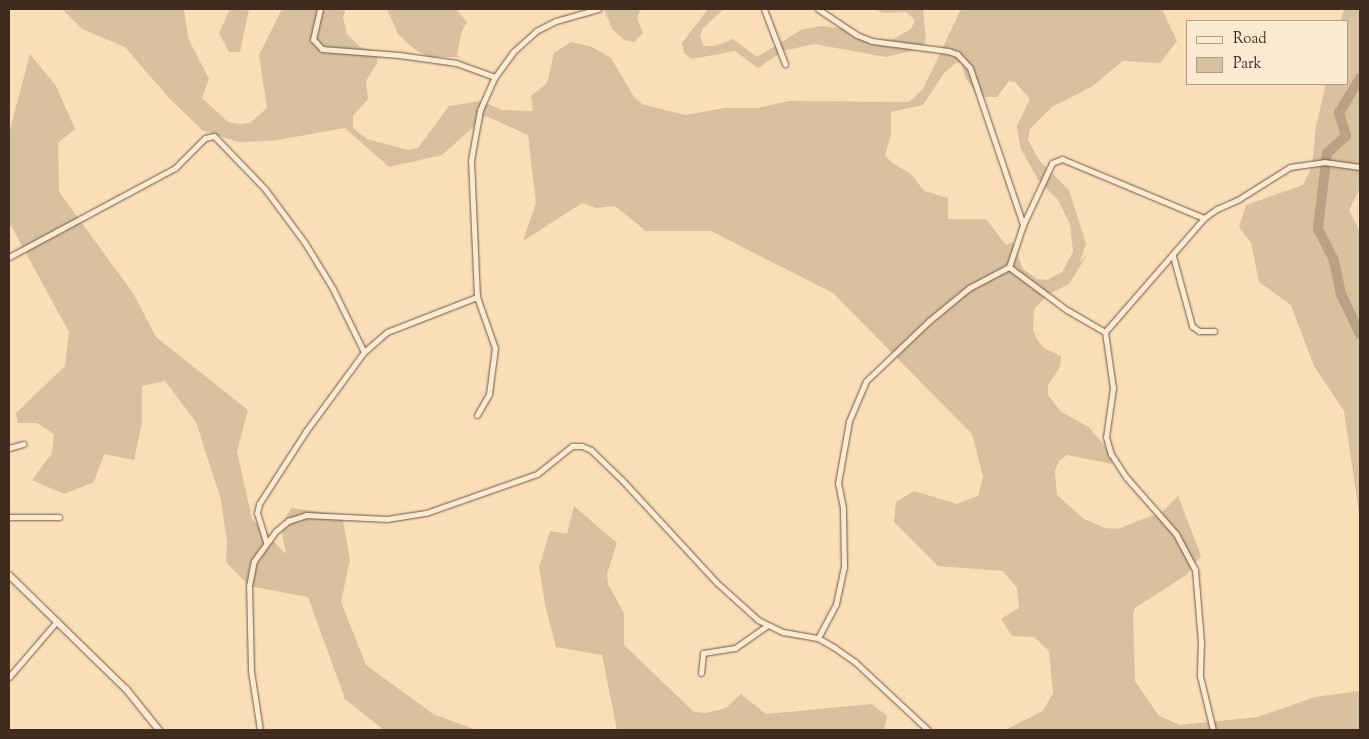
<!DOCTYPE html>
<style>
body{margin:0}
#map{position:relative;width:1369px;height:739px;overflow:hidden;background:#f9deb8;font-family:"Sorts Mill Goudy",serif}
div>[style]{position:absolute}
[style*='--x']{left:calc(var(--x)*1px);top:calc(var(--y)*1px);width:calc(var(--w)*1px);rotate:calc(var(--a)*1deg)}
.green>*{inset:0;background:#d9c09e}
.river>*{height:10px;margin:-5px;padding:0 5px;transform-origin:5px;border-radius:5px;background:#baa183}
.roads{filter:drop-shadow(0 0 1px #6e5844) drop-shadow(0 0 1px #6e5844)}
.minor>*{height:5px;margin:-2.5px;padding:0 2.5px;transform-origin:2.5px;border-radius:2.5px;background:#fbead1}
.tertiary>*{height:6px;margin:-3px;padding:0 3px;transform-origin:3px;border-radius:3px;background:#fbead1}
span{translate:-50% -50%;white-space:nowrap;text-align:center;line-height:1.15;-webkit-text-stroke:5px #fbead1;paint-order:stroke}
.frame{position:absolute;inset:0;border:10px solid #3f2c1d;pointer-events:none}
.legend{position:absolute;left:1186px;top:20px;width:162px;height:65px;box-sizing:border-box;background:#fbead1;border:1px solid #b09e89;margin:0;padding:6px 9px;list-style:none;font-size:15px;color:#3f2c1d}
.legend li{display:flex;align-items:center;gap:10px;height:25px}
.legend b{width:25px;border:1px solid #b09e89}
</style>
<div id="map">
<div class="green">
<i style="clip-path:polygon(evenodd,62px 9px,184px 9px,188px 38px,209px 79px,202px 98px,228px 122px,240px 124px,250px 123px,267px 108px,259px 55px,282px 9px,346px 9px,343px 17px,347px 34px,360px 47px,377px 51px,377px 63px,366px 81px,368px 99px,353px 116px,353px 128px,367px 139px,408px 150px,418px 148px,449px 106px,481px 101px,502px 110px,533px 111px,531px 96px,547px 83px,554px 53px,571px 42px,592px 47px,611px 58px,634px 97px,642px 104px,685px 115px,725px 108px,757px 108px,789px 101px,909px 102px,923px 89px,961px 9px,1162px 9px,1177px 41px,1160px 63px,1123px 61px,1091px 87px,1052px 107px,1030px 129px,1028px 140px,1039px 160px,1069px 190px,1086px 244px,1080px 262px,1087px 255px,1069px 284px,1049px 294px,1034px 309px,1033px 330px,1037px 340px,1044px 348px,1061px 356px,1060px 367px,1048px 385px,1048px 395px,1061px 412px,1089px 427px,1111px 454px,1112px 464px,1067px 455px,1059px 461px,1055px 471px,1057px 495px,1084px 519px,1105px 528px,1117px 529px,1162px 512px,1178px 496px,1201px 556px,1186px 575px,1135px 608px,1133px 614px,1135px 681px,1159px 716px,1180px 725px,1258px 717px,1315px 697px,1360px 691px,1360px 730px,1005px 730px,1043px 711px,1053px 693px,1049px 651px,1034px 637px,1012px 636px,1001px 619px,1019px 608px,1017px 588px,1003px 571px,938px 566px,894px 522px,896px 502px,914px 491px,957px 504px,978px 496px,983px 477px,972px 434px,833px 293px,711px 231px,646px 231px,615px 206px,596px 208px,582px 203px,523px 241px,536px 203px,528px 135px,486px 116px,442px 155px,389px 167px,345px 128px,272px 141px,238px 142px,202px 130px,169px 98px,125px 47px,82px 29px,62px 9px,956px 63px,961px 63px,966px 79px,980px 97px,997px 97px,1009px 81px,1015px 82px,1030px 99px,1017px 126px,1020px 147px,1038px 180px,1058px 200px,1070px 224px,1073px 252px,1062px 272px,1047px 280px,1037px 279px,1023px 269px,1013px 242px,1006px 245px,986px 219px,948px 219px,948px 198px,924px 191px,911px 174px,892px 163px,885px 155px,891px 135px,891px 112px,923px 105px,944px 73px,956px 63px)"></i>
<i style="clip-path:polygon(230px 9px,249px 9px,240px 52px,229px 52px,219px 33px)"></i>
<i style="clip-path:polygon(387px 9px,456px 9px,467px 22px,461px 33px,457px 56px,462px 57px,429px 57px,414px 49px,398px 34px)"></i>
<i style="clip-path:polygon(604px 9px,641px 9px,637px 18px,643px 33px,634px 42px,624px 40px,612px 29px)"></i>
<i style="clip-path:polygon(708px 9px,724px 9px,703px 28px,700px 37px,704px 46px,715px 46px,733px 39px,757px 57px,801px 30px,821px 26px,847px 29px,872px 41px,893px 39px,911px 29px,915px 20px,906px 12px,883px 13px,873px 9px,923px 9px,926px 41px,919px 49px,886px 57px,814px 44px,783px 51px,758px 68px,735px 51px,692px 59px,684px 53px,682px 43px)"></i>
<i style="clip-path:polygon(1344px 9px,1360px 9px,1360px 188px,1349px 210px,1360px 232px,1360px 520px,1344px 411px,1314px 366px,1291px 305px,1259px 282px,1251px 243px,1239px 227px,1246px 205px,1303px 185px,1312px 167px,1316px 126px,1326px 84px,1348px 84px,1348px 21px,1341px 21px)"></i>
<i style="clip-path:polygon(30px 54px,56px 86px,75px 129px,58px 143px,59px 192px,133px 293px,156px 337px,248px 410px,237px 452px,252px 519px,286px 554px,281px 527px,291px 508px,342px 515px,350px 560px,341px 602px,366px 665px,433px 714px,477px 730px,384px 730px,345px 699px,308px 597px,249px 586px,226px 562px,227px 542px,221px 500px,196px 422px,165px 381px,142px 386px,142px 423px,134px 460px,104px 454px,94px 482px,64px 494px,32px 480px,52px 453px,54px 434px,37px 423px,18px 423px,16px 413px,65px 366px,69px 332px,9px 222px,9px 133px)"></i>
<i style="clip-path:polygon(574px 506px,617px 543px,607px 574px,608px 584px,624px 613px,624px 645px,694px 712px,706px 713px,726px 708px,741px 694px,766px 714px,872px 704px,887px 716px,884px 730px,617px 730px,602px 655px,556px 647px,545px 605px,539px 567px,550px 531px,567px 534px)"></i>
</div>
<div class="river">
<i style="--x:1360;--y:78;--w:41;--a:121"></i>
<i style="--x:1339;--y:113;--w:24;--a:73"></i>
<i style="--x:1346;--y:136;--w:25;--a:138"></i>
<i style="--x:1327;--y:153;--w:77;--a:96.8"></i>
<i style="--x:1318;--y:229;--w:36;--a:63"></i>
<i style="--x:1334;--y:261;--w:34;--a:78"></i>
<i style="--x:1341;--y:294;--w:44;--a:64.6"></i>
</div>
<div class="roads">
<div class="minor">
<i style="--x:320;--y:9;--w:31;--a:103"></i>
<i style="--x:313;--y:39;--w:13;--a:48"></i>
<i style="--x:322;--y:49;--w:77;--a:4.5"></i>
<i style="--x:399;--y:55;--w:58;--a:8"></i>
<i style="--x:456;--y:63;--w:41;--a:19.7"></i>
<i style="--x:764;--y:9;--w:59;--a:69.1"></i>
<i style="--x:818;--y:9;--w:47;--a:33.7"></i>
<i style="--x:857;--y:35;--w:16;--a:22"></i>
<i style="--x:872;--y:41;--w:77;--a:7.5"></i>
<i style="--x:948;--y:51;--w:9;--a:18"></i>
<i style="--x:957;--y:54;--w:19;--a:47"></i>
<i style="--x:970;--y:68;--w:166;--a:71.3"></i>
<i style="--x:1023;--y:225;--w:44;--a:108.4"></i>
<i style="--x:1023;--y:225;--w:68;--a:-64.9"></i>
<i style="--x:1052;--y:163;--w:11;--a:-22"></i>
<i style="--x:1062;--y:159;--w:154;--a:22.6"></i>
<i style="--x:1173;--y:256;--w:73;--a:74.8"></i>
<i style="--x:1192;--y:326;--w:9;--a:36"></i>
<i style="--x:1199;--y:331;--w:15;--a:0"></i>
<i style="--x:9;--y:257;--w:188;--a:-28.2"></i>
<i style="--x:175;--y:168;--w:42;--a:-45"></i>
<i style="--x:205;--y:138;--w:9;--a:-13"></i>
<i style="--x:214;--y:136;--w:74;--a:46.1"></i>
<i style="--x:265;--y:189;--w:67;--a:53.5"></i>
<i style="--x:305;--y:243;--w:52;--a:58.5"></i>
<i style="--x:332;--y:287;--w:72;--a:63.8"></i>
<i style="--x:1105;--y:332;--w:57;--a:81.9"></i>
<i style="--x:1113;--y:388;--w:49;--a:98.1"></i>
<i style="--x:1106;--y:437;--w:18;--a:74"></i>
<i style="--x:1111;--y:454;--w:27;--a:57"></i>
<i style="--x:1126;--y:477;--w:76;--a:48.7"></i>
<i style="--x:1176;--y:534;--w:40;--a:62"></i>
<i style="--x:1195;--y:569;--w:73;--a:85.3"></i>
<i style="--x:1201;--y:642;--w:34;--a:92"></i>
<i style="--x:1200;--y:676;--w:56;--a:76.5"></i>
<i style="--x:477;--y:415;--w:24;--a:-60"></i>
<i style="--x:489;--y:394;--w:46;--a:-82.6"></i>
<i style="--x:495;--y:348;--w:54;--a:-109.4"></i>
<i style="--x:9;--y:448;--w:15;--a:-16"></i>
<i style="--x:9;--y:517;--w:50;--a:0"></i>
<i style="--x:266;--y:542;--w:30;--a:-107"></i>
<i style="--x:257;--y:513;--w:9;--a:-77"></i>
<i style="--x:259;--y:504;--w:87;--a:-57.2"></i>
<i style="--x:306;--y:431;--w:98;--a:-53.7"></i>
<i style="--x:364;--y:352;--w:30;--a:-41"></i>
<i style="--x:387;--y:332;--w:97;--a:-21.3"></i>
<i style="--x:477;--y:297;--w:137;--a:-92.5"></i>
<i style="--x:471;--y:160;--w:51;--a:-79.8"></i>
<i style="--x:480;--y:110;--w:36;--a:-66"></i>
<i style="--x:495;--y:77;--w:31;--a:-54"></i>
<i style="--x:513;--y:52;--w:31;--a:-42"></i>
<i style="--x:536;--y:31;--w:22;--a:-27"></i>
<i style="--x:556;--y:21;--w:44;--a:-15.9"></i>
<i style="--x:818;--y:638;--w:38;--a:-62"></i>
<i style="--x:836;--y:604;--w:38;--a:-78"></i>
<i style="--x:844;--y:567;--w:59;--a:-91"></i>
<i style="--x:843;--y:508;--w:25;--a:-101"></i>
<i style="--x:838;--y:483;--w:63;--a:-79.9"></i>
<i style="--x:849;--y:421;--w:43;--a:-67"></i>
<i style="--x:866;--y:381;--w:87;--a:-43.6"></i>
<i style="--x:929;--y:321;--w:52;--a:-39.5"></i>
<i style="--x:969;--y:288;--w:45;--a:-27.7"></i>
<i style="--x:1009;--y:267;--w:72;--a:36.6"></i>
<i style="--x:1067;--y:310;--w:44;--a:30.1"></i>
<i style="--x:1105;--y:332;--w:151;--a:-49"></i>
<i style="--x:1204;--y:218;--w:16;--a:-35"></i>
<i style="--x:1217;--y:209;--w:24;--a:-24"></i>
<i style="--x:1239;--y:199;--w:60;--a:-32.1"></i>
<i style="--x:1290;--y:167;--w:34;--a:-8"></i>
<i style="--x:1324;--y:162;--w:36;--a:8"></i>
<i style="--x:701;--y:673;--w:20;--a:-84"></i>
<i style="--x:703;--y:653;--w:32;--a:-9"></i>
<i style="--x:735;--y:648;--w:39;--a:-35"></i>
<i style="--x:9;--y:677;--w:74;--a:-49.4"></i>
<i style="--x:260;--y:730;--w:60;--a:-98.7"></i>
<i style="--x:251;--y:671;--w:85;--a:-91.3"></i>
<i style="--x:249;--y:586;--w:25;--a:-79"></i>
<i style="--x:254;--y:561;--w:37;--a:-54"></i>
<i style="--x:276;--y:531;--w:16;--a:-40"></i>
<i style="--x:288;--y:521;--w:19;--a:-18"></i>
<i style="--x:306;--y:515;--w:81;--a:2.8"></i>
<i style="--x:387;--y:519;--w:39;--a:-9"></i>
<i style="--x:426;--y:513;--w:118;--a:-19.4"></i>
<i style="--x:537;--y:474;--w:45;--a:-38.7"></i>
<i style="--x:572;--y:446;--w:10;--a:0"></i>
<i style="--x:582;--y:446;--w:10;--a:24"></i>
<i style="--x:591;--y:450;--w:43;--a:44.1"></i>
<i style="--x:622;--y:480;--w:139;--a:47.3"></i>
<i style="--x:716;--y:582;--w:57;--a:42.1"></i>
<i style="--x:758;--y:620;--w:28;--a:26"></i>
<i style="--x:783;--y:632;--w:36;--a:10"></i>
<i style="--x:818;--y:638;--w:20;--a:30"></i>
<i style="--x:835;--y:648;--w:24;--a:35"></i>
<i style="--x:855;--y:662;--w:100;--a:43"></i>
</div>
<div class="tertiary">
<i style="--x:9;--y:575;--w:163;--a:44.3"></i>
<i style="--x:126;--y:689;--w:53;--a:51.2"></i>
</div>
</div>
<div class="frame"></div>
<ul class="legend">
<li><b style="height:6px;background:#fbead1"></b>Road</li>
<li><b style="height:14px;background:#d9c09e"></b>Park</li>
</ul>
</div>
